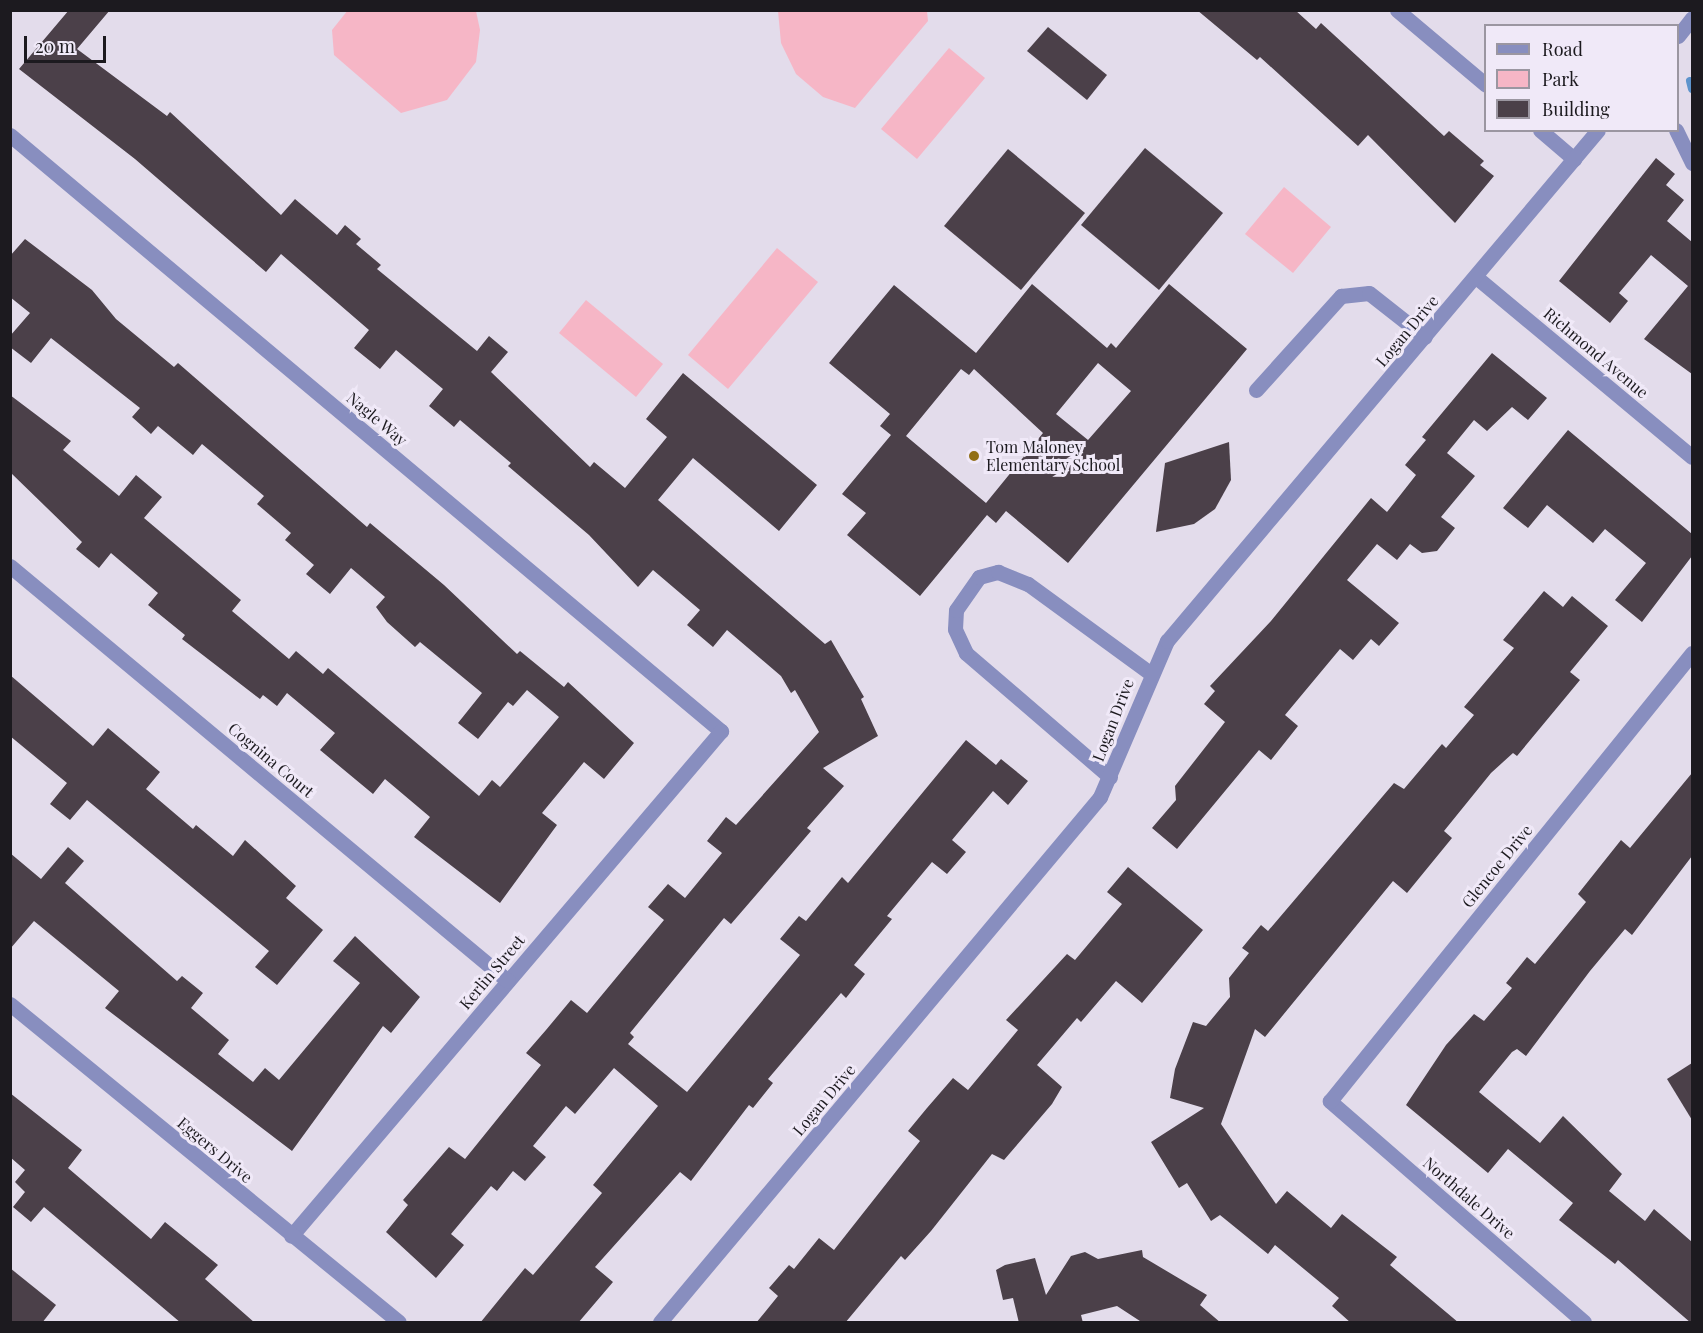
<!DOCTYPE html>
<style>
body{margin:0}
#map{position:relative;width:1703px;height:1333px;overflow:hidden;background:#e3dceb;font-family:"Playfair Display",serif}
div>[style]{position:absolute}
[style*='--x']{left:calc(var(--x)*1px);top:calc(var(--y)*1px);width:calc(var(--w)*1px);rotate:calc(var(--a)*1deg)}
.green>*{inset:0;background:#f6b6c6}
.stream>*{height:8px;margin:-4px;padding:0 4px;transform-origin:4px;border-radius:4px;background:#5e94cc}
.building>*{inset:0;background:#4b4049}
.lane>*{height:15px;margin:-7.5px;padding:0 7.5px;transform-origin:7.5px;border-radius:7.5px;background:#888ebf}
.street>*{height:15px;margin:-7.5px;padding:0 7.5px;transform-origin:7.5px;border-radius:7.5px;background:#888ebf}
.dots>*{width:16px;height:16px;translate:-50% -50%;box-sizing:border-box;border:3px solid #f0e9f8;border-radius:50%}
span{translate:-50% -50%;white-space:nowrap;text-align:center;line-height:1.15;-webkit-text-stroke:6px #f0e9f8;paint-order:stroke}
.street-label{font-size:16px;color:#1c1a1f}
.poi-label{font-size:16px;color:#1c1a1f}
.left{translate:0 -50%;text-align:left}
.frame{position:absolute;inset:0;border:12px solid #1c1a1f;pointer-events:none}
.legend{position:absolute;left:1484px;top:24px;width:195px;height:108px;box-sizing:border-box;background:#f0e9f8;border:2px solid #9b96a1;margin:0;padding:8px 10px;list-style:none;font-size:18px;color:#1c1a1f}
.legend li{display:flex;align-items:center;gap:12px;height:30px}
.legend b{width:30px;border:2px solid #9b96a1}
.scale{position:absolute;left:24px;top:36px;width:82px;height:27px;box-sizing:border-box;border:3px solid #1c1a1f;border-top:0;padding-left:8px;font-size:18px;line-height:21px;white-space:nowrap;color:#1c1a1f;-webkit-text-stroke:4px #f0e9f8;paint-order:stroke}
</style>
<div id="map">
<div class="green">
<i style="clip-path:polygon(348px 10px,476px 11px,480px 30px,476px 62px,447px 100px,401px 113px,334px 55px,332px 30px)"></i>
<i style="clip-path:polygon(778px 11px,927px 11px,928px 21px,855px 108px,823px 97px,796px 74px,781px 43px)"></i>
<i style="clip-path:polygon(949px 48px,985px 78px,917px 159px,881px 129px)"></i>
<i style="clip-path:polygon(1284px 187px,1331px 227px,1293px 273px,1245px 234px)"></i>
<i style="clip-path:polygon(777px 248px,818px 282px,728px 389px,688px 355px)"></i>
<i style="clip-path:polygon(586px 300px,663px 364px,636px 397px,559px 333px)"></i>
</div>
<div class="stream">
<i style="--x:1690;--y:81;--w:8;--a:76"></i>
</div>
<div class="building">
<i style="clip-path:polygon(69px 10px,110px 10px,77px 49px,167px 116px,170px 112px,281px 215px,295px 199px,337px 235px,345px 225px,361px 239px,356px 244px,381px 265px,377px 269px,477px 351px,489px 336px,508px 352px,491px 372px,590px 467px,594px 462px,625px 488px,667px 437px,646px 419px,683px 373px,817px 485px,779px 531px,693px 458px,658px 500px,825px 644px,831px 640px,864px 697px,861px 699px,878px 736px,823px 768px,844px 786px,807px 828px,811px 831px,731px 924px,724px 918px,630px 1033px,634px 1037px,628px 1044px,687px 1092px,800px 955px,780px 939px,799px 916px,806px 921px,842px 877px,848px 883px,966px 740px,996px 765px,1001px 759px,1028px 781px,1008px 805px,993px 791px,952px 840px,966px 852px,947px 874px,932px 862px,887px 916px,892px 919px,854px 965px,865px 974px,846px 998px,841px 993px,768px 1079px,773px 1083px,753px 1108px,749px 1105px,691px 1181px,680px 1172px,595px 1267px,613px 1282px,578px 1323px,480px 1323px,525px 1268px,533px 1275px,602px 1193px,593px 1185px,658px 1106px,614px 1068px,575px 1114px,566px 1106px,533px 1146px,546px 1157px,525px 1181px,513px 1171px,497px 1191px,491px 1186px,451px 1234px,464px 1245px,436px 1278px,386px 1232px,408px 1205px,403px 1200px,449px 1147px,465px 1159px,541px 1065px,526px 1053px,546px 1030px,571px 1000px,587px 1013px,664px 920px,648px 907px,668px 884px,685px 898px,722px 853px,707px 841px,726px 817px,736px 825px,819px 732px,795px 690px,791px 693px,781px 676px,727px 630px,713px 647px,687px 625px,700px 610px,653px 570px,638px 587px,589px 535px,508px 466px,511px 463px,460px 420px,454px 427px,429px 406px,443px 389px,396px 350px,380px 369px,354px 348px,369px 330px,281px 254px,266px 272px,135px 159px,19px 69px)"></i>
<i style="clip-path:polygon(1197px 10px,1295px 10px,1316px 29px,1321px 23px,1444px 136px,1449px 131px,1484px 161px,1480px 165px,1494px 176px,1455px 223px,1368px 135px,1358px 146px,1260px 57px,1257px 60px)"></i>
<i style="clip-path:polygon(1048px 27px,1107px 75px,1087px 100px,1027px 51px)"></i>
<i style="clip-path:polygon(1145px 148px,1223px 213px,1159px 290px,1081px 225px)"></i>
<i style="clip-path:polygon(1008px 149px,1085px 213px,1021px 290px,944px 226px)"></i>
<i style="clip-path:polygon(1656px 158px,1675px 174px,1666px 185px,1684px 200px,1667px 221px,1692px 242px,1692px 374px,1644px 339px,1688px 286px,1651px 255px,1619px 293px,1628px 301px,1610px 323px,1559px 281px)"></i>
<i style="clip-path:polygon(25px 239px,92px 290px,116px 319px,174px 367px,178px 363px,367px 527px,370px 523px,444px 585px,517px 654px,520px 651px,564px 687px,568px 682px,634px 743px,604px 779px,584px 762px,542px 813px,557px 825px,500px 903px,414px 837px,430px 817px,385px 779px,373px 794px,320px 750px,335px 733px,287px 693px,277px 706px,263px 695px,260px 699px,182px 639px,185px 635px,148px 605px,158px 593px,111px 553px,99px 568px,76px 549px,82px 542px,10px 472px,10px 395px,71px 441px,63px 450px,119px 496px,136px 475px,162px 497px,144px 518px,241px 600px,232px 611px,289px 659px,296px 651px,323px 674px,328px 668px,479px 796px,492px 780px,500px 787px,559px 717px,527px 690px,513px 706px,508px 702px,478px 739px,458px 723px,482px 693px,420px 642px,415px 647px,387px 622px,376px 607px,385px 597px,351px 568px,330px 594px,306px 574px,314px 565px,285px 540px,291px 533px,257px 504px,264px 496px,202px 444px,193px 455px,158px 426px,151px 434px,132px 417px,140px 408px,51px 338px,31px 363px,10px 347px,10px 336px,30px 313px,10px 297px,10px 256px)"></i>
<i style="clip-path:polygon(evenodd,1032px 284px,1107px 348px,1111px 343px,1116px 348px,1169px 284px,1247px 349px,1068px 563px,1006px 511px,996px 523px,987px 515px,920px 596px,847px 535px,866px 513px,842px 494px,891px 435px,880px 426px,890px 414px,829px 363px,894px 285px,976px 353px,1032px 284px,1098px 363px,1131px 391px,1088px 440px,1056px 414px,1098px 363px,1032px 284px,961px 369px,969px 375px,974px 369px,1043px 433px,986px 503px,906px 436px,961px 369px)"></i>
<i style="clip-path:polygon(1492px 353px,1547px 398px,1528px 420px,1512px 407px,1487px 431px,1474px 420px,1447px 453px,1475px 476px,1441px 517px,1455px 528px,1437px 551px,1422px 553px,1410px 544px,1397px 560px,1377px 544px,1347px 580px,1399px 623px,1379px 646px,1371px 639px,1353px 660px,1340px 649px,1285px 715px,1298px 726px,1271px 760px,1259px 750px,1177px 849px,1152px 828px,1176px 800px,1175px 786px,1225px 722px,1204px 704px,1215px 691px,1210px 686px,1271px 621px,1371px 498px,1387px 512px,1416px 475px,1405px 465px,1426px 440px,1422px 437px)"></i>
<i style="clip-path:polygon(1568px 430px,1692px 534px,1692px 556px,1642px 622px,1615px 600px,1646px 563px,1605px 529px,1593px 543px,1547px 505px,1528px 528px,1503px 508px)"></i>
<i style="clip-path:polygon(1229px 442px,1231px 480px,1215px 509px,1194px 524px,1156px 532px,1165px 463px)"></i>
<i style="clip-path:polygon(1544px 591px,1563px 607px,1572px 596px,1608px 626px,1570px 672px,1580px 680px,1517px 756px,1513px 753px,1491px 773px,1444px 831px,1452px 838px,1407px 893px,1393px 881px,1265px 1037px,1255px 1029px,1221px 1124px,1276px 1204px,1287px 1191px,1331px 1228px,1342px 1214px,1397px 1257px,1390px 1265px,1459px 1323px,1351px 1323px,1332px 1306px,1339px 1298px,1275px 1245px,1268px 1254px,1220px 1215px,1211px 1221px,1187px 1183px,1179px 1188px,1151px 1142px,1204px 1108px,1170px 1098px,1175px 1069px,1193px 1022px,1206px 1026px,1230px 997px,1229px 978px,1249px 953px,1242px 948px,1261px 925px,1268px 931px,1394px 783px,1404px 789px,1442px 744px,1446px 748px,1474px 715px,1464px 707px,1514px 648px,1503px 640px)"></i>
<i style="clip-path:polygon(10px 675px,93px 746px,108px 728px,160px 772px,146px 789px,193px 829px,196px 825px,233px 856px,245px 840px,296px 886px,286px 898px,323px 930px,277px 985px,255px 967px,269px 951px,87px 800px,70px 820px,50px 804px,67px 783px,10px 736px)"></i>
<i style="clip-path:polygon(1692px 773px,1692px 856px,1632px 935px,1625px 929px,1590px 971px,1526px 1056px,1517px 1049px,1512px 1052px,1479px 1092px,1540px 1143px,1563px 1116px,1622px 1174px,1609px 1191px,1645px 1221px,1654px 1209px,1692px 1242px,1691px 1323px,1618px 1260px,1615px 1264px,1559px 1220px,1573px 1203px,1508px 1149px,1488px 1173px,1406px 1105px,1446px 1045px,1474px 1014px,1484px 1021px,1512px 988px,1506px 983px,1527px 957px,1535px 964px,1586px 902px,1578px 894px,1621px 840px,1630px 848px)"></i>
<i style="clip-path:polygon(68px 847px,84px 861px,65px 883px,177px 981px,182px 976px,203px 993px,191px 1008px,229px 1040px,218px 1054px,253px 1082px,265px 1068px,279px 1080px,360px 983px,333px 961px,355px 936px,420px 997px,391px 1033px,383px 1026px,292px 1151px,105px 1008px,119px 991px,34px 921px,10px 949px,10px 853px,41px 879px)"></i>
<i style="clip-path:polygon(1128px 867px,1203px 930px,1142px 1003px,1116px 981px,1081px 1022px,1077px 1018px,1037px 1065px,1062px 1087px,1052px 1104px,1004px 1160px,992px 1154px,931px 1231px,905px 1260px,901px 1256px,845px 1323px,756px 1323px,778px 1296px,769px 1288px,789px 1265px,794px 1269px,819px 1238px,834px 1250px,920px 1141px,908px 1131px,927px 1108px,953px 1078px,968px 1090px,1018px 1030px,1006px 1020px,1067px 954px,1075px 960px,1122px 904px,1107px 892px)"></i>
<i style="clip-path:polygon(1692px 1063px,1692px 1120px,1667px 1079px)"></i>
<i style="clip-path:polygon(10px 1093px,82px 1150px,68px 1168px,151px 1239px,165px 1222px,218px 1265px,205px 1279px,255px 1323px,181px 1323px,44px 1207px,31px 1222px,13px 1207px,25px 1192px,15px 1182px,25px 1170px,10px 1157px)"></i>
<i style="clip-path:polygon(1142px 1250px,1143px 1257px,1207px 1295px,1200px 1305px,1221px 1323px,1143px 1323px,1117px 1306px,1081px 1315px,1083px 1323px,1019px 1323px,1013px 1298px,1003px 1300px,996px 1270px,1005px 1265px,1035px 1258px,1046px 1295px,1071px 1256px,1085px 1252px,1098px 1259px)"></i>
<i style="clip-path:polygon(10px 1268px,56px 1305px,42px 1323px,10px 1323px)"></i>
</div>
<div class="lane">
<i style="--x:1676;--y:130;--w:37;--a:64"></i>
<i style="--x:1256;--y:390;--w:127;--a:-47.9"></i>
<i style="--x:1341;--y:296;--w:28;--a:-6"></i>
<i style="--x:1369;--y:293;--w:71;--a:38.2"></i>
<i style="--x:1110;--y:777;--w:190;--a:-139.3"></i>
<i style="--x:966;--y:653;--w:26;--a:-115"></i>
<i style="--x:955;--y:629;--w:19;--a:-87"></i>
<i style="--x:956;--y:610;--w:40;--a:-55.1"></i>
<i style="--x:979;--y:577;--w:20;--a:-15"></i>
<i style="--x:998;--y:572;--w:32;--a:22"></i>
<i style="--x:1028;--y:584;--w:151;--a:36.1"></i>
</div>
<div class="street">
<i style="--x:1397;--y:10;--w:116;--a:40.1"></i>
<i style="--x:1678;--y:36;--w:23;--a:-52"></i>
<i style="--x:1540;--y:130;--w:45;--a:40.5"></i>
<i style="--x:10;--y:135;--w:928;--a:39.97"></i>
<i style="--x:721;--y:731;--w:663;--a:130.41"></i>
<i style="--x:1476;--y:277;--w:281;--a:39.8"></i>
<i style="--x:10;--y:566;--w:648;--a:39.81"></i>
<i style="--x:10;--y:1004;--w:502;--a:39.27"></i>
<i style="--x:660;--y:1322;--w:685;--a:-50.03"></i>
<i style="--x:1100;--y:797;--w:170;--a:-66.8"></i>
<i style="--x:1167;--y:641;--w:668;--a:-49.85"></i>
<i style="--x:1584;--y:1322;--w:337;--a:-139"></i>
<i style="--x:1330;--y:1101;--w:576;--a:-51.06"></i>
</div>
<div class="dots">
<i style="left:974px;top:456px;background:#916f16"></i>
</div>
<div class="street-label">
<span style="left:1407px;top:331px;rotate:-50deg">Logan Drive</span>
<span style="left:1596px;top:353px;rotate:40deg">Richmond Avenue</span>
<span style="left:377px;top:419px;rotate:40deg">Nagle Way</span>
<span style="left:1113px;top:720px;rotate:-69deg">Logan Drive</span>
<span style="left:271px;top:760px;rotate:40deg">Cognina Court</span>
<span style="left:1497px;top:866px;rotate:-51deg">Glencoe Drive</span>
<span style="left:492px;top:972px;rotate:-50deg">Kerlin Street</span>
<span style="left:824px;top:1100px;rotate:-50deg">Logan Drive</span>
<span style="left:215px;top:1150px;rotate:40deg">Eggers Drive</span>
<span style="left:1469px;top:1198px;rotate:41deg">Northdale Drive</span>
</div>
<div class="poi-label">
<span class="left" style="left:986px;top:456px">Tom Maloney<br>Elementary School</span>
</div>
<div class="frame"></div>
<ul class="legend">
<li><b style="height:8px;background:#888ebf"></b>Road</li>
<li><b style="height:16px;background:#f6b6c6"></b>Park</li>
<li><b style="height:16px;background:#4b4049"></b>Building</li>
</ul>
<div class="scale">20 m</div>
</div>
